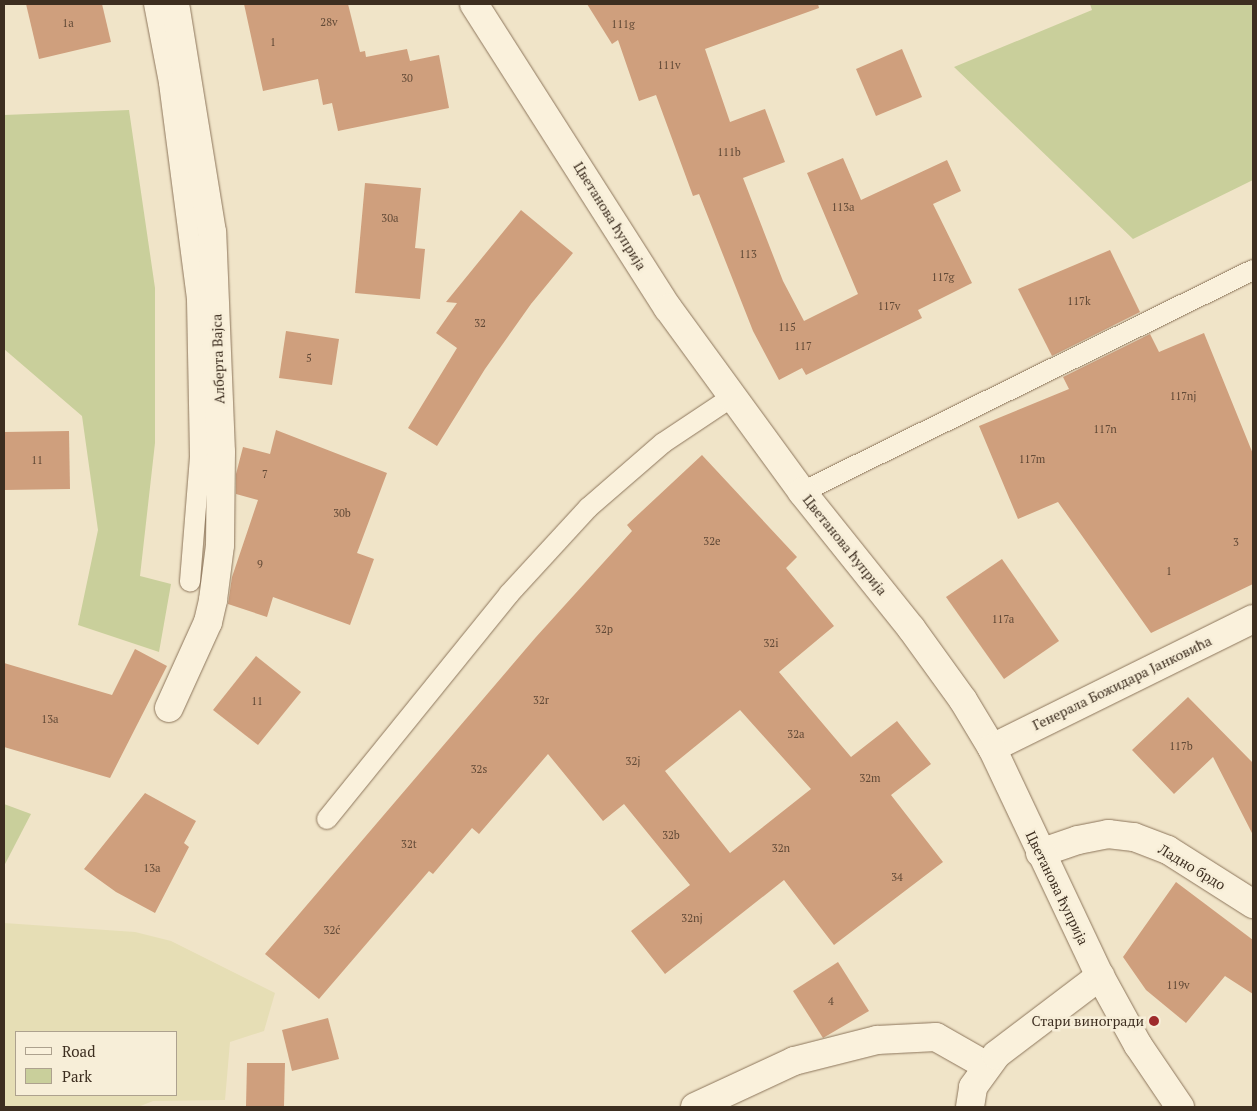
<!DOCTYPE html>
<meta charset="utf-8">
<style>
body{margin:0}
#map{position:relative;width:1257px;height:1111px;overflow:hidden;background:#f0e4c8;font-family:"PT Serif",serif}
div>[style]{position:absolute}
[style*='--x']{left:calc(var(--x)*1px);top:calc(var(--y)*1px);width:calc(var(--w)*1px);rotate:calc(var(--a)*1deg)}
.farmland>*{inset:0;background:#e6deb5}
.green>*{inset:0;background:#c9cf9b}
.building>*{inset:0;background:#cf9f7d}
.roads{filter:drop-shadow(0 0 1px #8d765c) drop-shadow(0 0 1px #8d765c)}
.lane>*{height:20px;margin:-10px;padding:0 10px;transform-origin:10px;border-radius:10px;background:#faf1dc}
.street>*{height:28px;margin:-14px;padding:0 14px;transform-origin:14px;border-radius:14px;background:#faf1dc}
.secondary>*{height:28px;margin:-14px;padding:0 14px;transform-origin:14px;border-radius:14px;background:#faf1dc}
.dots>*{width:14px;height:14px;translate:-50% -50%;box-sizing:border-box;border:2px solid #f7eed8;border-radius:50%}
span{translate:-50% -50%;white-space:nowrap;text-align:center;line-height:1.15;-webkit-text-stroke:5px #f7eed8;paint-order:stroke}
.number-label{font-size:11px;color:#624a37}
.number-label span{-webkit-text-stroke-width:0}
.street-label{font-size:14px;color:#3d2e20}
.poi-label{font-size:14px;color:#3d2e20}
.right{translate:-100% -50%;text-align:right}
.frame{position:absolute;inset:0;border:5px solid #3d2e20;pointer-events:none}
.legend{position:absolute;left:15px;top:1031px;width:162px;height:65px;box-sizing:border-box;background:#f7eed8;border:1px solid #ada18e;margin:0;padding:6px 9px;list-style:none;font-size:15px;color:#3d2e20}
.legend li{display:flex;align-items:center;gap:10px;height:25px}
.legend b{width:25px;border:1px solid #ada18e}
</style>
<div id="map">
<div class="farmland">
<i style="clip-path:polygon(evenodd,4px 923px,135px 932px,171px 941px,275px 993px,264px 1031px,230px 1042px,225px 1100px,153px 1101px,138px 1107px,4px 1107px,4px 923px,16px 1032px,176px 1032px,176px 1095px,16px 1095px,16px 1032px)"></i>
</div>
<div class="green">
<i style="clip-path:polygon(1090px 4px,1253px 4px,1253px 180px,1133px 239px,954px 67px,1092px 10px)"></i>
<i style="clip-path:polygon(129px 110px,155px 288px,155px 443px,140px 576px,171px 584px,159px 652px,78px 625px,98px 530px,82px 416px,4px 349px,4px 115px)"></i>
<i style="clip-path:polygon(4px 804px,31px 814px,4px 866px)"></i>
</div>
<div class="building">
<i style="clip-path:polygon(26px 4px,102px 4px,111px 42px,39px 59px)"></i>
<i style="clip-path:polygon(244px 4px,348px 4px,360px 52px,365px 51px,366px 57px,407px 49px,410px 61px,439px 55px,449px 108px,338px 131px,332px 103px,323px 105px,318px 79px,263px 91px)"></i>
<i style="clip-path:polygon(587px 4px,818px 4px,819px 8px,705px 49px,730px 122px,765px 109px,785px 162px,743px 178px,783px 281px,804px 321px,858px 294px,807px 173px,843px 158px,861px 200px,947px 160px,961px 191px,933px 204px,972px 283px,918px 310px,922px 318px,806px 375px,802px 368px,779px 380px,753px 331px,699px 194px,693px 196px,656px 95px,639px 101px,618px 40px,612px 44px)"></i>
<i style="clip-path:polygon(902px 49px,922px 97px,876px 116px,856px 69px)"></i>
<i style="clip-path:polygon(365px 183px,421px 188px,415px 248px,425px 249px,420px 299px,355px 293px)"></i>
<i style="clip-path:polygon(521px 210px,573px 253px,531px 304px,485px 369px,437px 446px,408px 428px,457px 348px,436px 333px,457px 303px,446px 302px)"></i>
<i style="clip-path:polygon(1110px 250px,1140px 312px,1052px 356px,1018px 289px)"></i>
<i style="clip-path:polygon(286px 331px,339px 339px,332px 385px,279px 378px)"></i>
<i style="clip-path:polygon(1204px 333px,1253px 454px,1253px 584px,1151px 633px,1058px 502px,1018px 519px,979px 426px,1069px 389px,1063px 377px,1150px 334px,1159px 352px)"></i>
<i style="clip-path:polygon(276px 430px,387px 473px,357px 553px,374px 559px,350px 625px,273px 597px,267px 617px,228px 604px,232px 577px,258px 500px,236px 494px,236px 474px,243px 447px,270px 454px)"></i>
<i style="clip-path:polygon(69px 431px,70px 489px,4px 490px,4px 432px)"></i>
<i style="clip-path:polygon(evenodd,702px 455px,797px 557px,786px 568px,834px 626px,779px 672px,851px 757px,897px 721px,931px 764px,891px 795px,943px 862px,834px 945px,784px 880px,665px 974px,631px 931px,690px 885px,624px 804px,603px 821px,548px 754px,479px 834px,472px 828px,433px 874px,429px 871px,319px 999px,265px 954px,536px 637px,632px 531px,627px 525px,702px 455px,740px 710px,811px 789px,730px 853px,665px 771px,740px 710px)"></i>
<i style="clip-path:polygon(1002px 559px,1059px 641px,1004px 679px,946px 597px)"></i>
<i style="clip-path:polygon(135px 649px,167px 666px,110px 778px,4px 747px,4px 663px,112px 695px)"></i>
<i style="clip-path:polygon(256px 656px,301px 692px,258px 745px,213px 710px)"></i>
<i style="clip-path:polygon(1188px 697px,1253px 763px,1253px 835px,1213px 757px,1174px 794px,1132px 750px)"></i>
<i style="clip-path:polygon(145px 793px,196px 821px,184px 843px,189px 847px,155px 913px,116px 892px,84px 869px)"></i>
<i style="clip-path:polygon(1176px 882px,1253px 940px,1253px 994px,1225px 976px,1186px 1023px,1146px 990px,1123px 957px)"></i>
<i style="clip-path:polygon(838px 962px,869px 1011px,823px 1038px,793px 991px)"></i>
<i style="clip-path:polygon(328px 1018px,339px 1059px,292px 1071px,282px 1030px)"></i>
<i style="clip-path:polygon(247px 1063px,285px 1063px,284px 1106px,246px 1106px)"></i>
</div>
<div class="roads">
<div class="lane">
<i style="--x:154;--y:4;--w:80;--a:79.2"></i>
<i style="--x:169;--y:83;--w:219;--a:82.6"></i>
<i style="--x:197;--y:300;--w:157;--a:88.9"></i>
<i style="--x:200;--y:457;--w:125;--a:94.6"></i>
<i style="--x:802;--y:492;--w:503;--a:-26.21"></i>
<i style="--x:327;--y:819;--w:289;--a:-51"></i>
<i style="--x:509;--y:594;--w:117;--a:-47.4"></i>
<i style="--x:588;--y:508;--w:99;--a:-40.9"></i>
<i style="--x:663;--y:443;--w:83;--a:-33.7"></i>
</div>
<div class="street">
<i style="--x:169;--y:708;--w:94;--a:-65.6"></i>
<i style="--x:208;--y:622;--w:23;--a:-77"></i>
<i style="--x:213;--y:600;--w:55;--a:-82.7"></i>
<i style="--x:220;--y:545;--w:93;--a:-89.4"></i>
<i style="--x:221;--y:452;--w:220;--a:-92.3"></i>
<i style="--x:212;--y:232;--w:231;--a:-99.2"></i>
<i style="--x:992;--y:748;--w:291;--a:-26.3"></i>
<i style="--x:1040;--y:853;--w:40;--a:-18.9"></i>
<i style="--x:1078;--y:840;--w:31;--a:-11"></i>
<i style="--x:1108;--y:834;--w:26;--a:7"></i>
<i style="--x:1134;--y:837;--w:36;--a:21"></i>
<i style="--x:1168;--y:850;--w:101;--a:32.4"></i>
<i style="--x:695;--y:1107;--w:109;--a:-24.9"></i>
<i style="--x:794;--y:1061;--w:86;--a:-14.2"></i>
<i style="--x:877;--y:1040;--w:59;--a:-2.9"></i>
<i style="--x:936;--y:1037;--w:59;--a:29.6"></i>
<i style="--x:970;--y:1107;--w:20;--a:-81"></i>
<i style="--x:973;--y:1087;--w:39;--a:-54"></i>
<i style="--x:996;--y:1055;--w:131;--a:-37.2"></i>
</div>
<div class="secondary">
<i style="--x:474;--y:4;--w:361;--a:57.5"></i>
<i style="--x:668;--y:308;--w:228;--a:53.9"></i>
<i style="--x:802;--y:492;--w:174;--a:51.3"></i>
<i style="--x:911;--y:628;--w:89;--a:54.2"></i>
<i style="--x:963;--y:700;--w:56;--a:58.9"></i>
<i style="--x:992;--y:748;--w:252;--a:64.7"></i>
<i style="--x:1100;--y:976;--w:79;--a:61.2"></i>
<i style="--x:1138;--y:1045;--w:75;--a:55.9"></i>
</div>
</div>
<div class="dots">
<i style="left:1154px;top:1021px;background:#9e2a2b"></i>
</div>
<div class="number-label">
<span style="left:329px;top:22px">28v</span>
<span style="left:68px;top:23px">1a</span>
<span style="left:623px;top:24px">111g</span>
<span style="left:273px;top:42px">1</span>
<span style="left:669px;top:65px">111v</span>
<span style="left:407px;top:78px">30</span>
<span style="left:729px;top:152px">111b</span>
<span style="left:843px;top:207px">113a</span>
<span style="left:390px;top:218px">30a</span>
<span style="left:748px;top:254px">113</span>
<span style="left:943px;top:277px">117g</span>
<span style="left:1079px;top:301px">117k</span>
<span style="left:889px;top:306px">117v</span>
<span style="left:480px;top:323px">32</span>
<span style="left:787px;top:327px">115</span>
<span style="left:803px;top:346px">117</span>
<span style="left:309px;top:358px">5</span>
<span style="left:1183px;top:396px">117nj</span>
<span style="left:1105px;top:429px">117n</span>
<span style="left:1032px;top:459px">117m</span>
<span style="left:37px;top:460px">11</span>
<span style="left:265px;top:474px">7</span>
<span style="left:342px;top:513px">30b</span>
<span style="left:712px;top:541px">32e</span>
<span style="left:1236px;top:542px">3</span>
<span style="left:260px;top:564px">9</span>
<span style="left:1169px;top:571px">1</span>
<span style="left:1003px;top:619px">117a</span>
<span style="left:604px;top:629px">32p</span>
<span style="left:771px;top:643px">32i</span>
<span style="left:541px;top:700px">32r</span>
<span style="left:257px;top:701px">11</span>
<span style="left:50px;top:719px">13a</span>
<span style="left:796px;top:734px">32a</span>
<span style="left:1181px;top:746px">117b</span>
<span style="left:633px;top:761px">32j</span>
<span style="left:479px;top:769px">32s</span>
<span style="left:870px;top:778px">32m</span>
<span style="left:671px;top:835px">32b</span>
<span style="left:409px;top:844px">32t</span>
<span style="left:781px;top:848px">32n</span>
<span style="left:152px;top:868px">13a</span>
<span style="left:897px;top:877px">34</span>
<span style="left:692px;top:918px">32nj</span>
<span style="left:332px;top:930px">32ć</span>
<span style="left:1178px;top:985px">119v</span>
<span style="left:831px;top:1001px">4</span>
</div>
<div class="street-label">
<span style="left:610px;top:216px;rotate:58deg">Цветанова ћуприја</span>
<span style="left:218px;top:359px;rotate:-92deg">Алберта Вајса</span>
<span style="left:845px;top:545px;rotate:51deg">Цветанова ћуприја</span>
<span style="left:1122px;top:683px;rotate:-26deg">Генерала Божидара Јанковића</span>
<span style="left:1192px;top:867px;rotate:31deg">Ладно брдо</span>
<span style="left:1057px;top:888px;rotate:64deg">Цветанова ћуприја</span>
</div>
<div class="poi-label">
<span class="right" style="left:1144px;top:1021px">Стари виногради</span>
</div>
<div class="frame"></div>
<ul class="legend">
<li><b style="height:6px;background:#faf1dc"></b>Road</li>
<li><b style="height:14px;background:#c9cf9b"></b>Park</li>
</ul>
</div>
